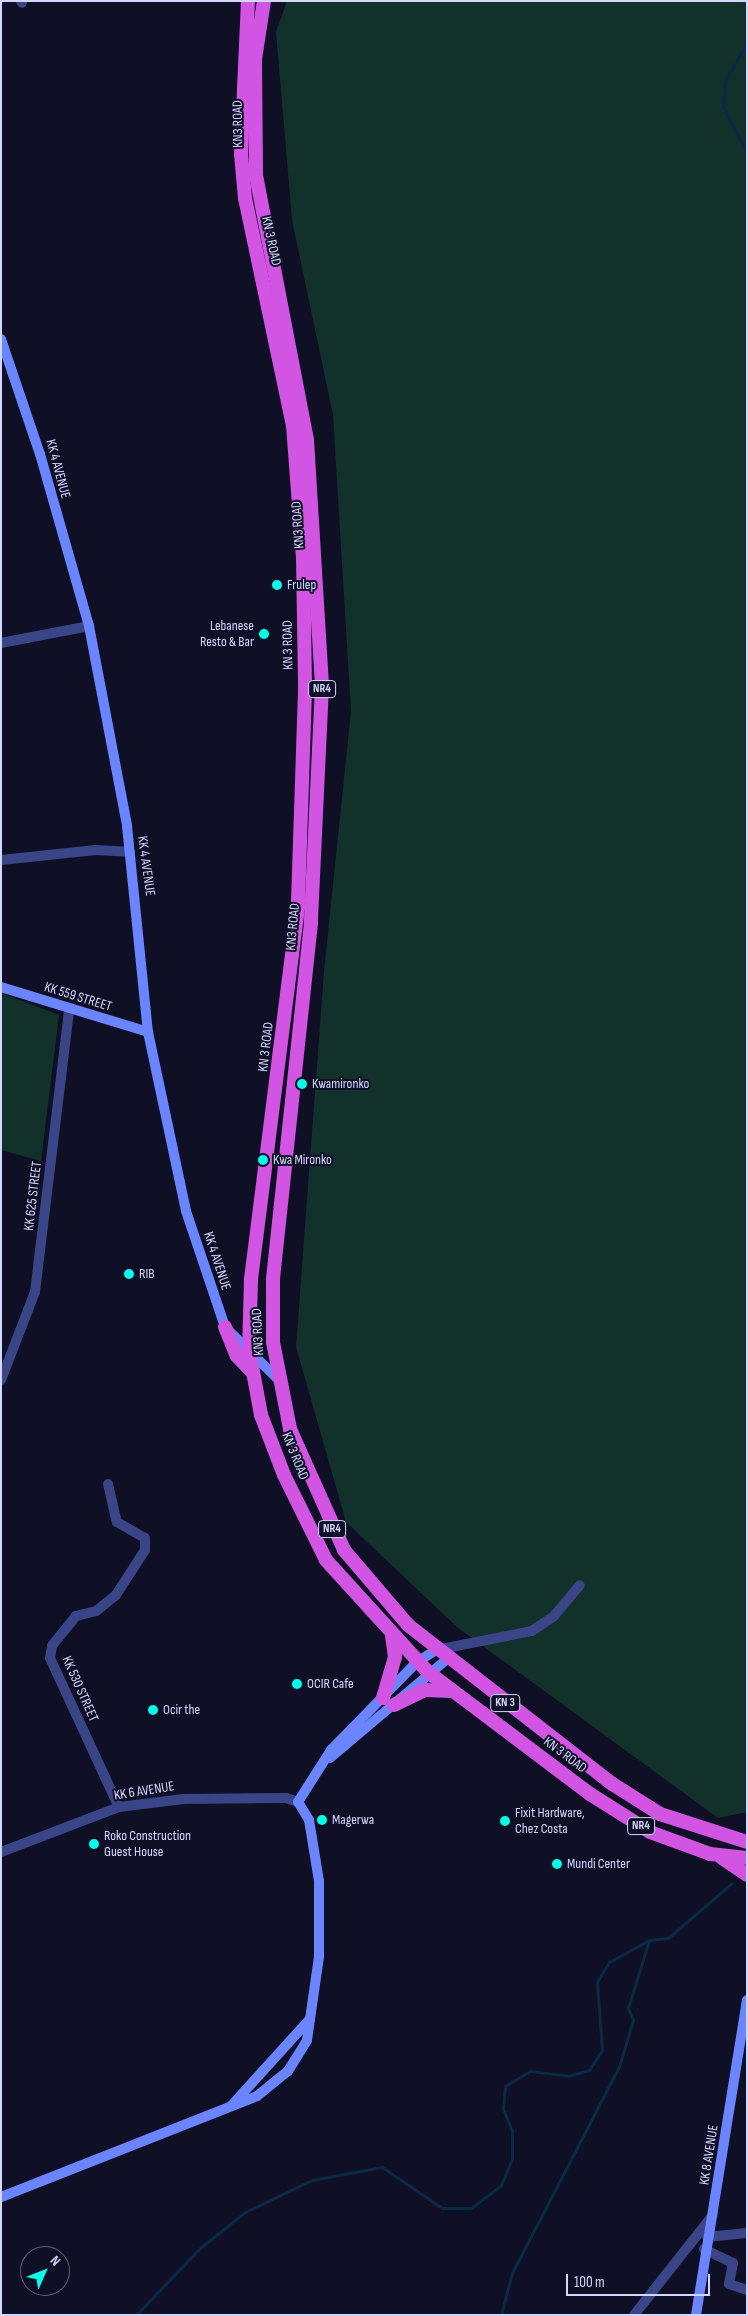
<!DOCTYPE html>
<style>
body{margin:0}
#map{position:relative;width:748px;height:2316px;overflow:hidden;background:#0f0f26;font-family:"Sofia Sans Condensed",sans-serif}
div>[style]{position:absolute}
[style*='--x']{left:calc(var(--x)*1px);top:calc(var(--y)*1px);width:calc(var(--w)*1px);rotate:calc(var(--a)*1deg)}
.green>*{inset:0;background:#12312a}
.stream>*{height:3px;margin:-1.5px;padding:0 1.5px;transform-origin:1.5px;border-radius:1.5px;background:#092a45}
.minor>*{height:10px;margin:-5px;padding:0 5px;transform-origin:5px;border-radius:5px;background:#394586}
.secondary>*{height:10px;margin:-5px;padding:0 5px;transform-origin:5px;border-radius:5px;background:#6b84ff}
.trunk>*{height:14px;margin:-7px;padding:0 7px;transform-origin:7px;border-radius:7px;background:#d155e2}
.dots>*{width:14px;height:14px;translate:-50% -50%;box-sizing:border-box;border:2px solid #0f0f26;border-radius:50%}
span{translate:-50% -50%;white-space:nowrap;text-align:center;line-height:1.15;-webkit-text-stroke:4px #0f0f26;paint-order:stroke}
.shield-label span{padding:1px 4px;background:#0f0f26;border:1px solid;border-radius:4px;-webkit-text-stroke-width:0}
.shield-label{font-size:12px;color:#d4d8ff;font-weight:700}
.street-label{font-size:14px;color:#d4d8ff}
.poi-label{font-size:14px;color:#d4d8ff}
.left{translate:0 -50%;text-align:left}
.right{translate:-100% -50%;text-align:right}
.frame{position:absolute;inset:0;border:2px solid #d4d8ff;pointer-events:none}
.north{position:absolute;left:20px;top:2246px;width:50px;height:50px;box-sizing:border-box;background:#0f0f26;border:1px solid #5e5f7d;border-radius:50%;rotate:46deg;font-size:14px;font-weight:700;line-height:20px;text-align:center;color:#d4d8ff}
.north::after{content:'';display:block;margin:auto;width:18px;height:22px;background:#00ffe8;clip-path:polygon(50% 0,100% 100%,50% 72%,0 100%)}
.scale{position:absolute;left:566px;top:2274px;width:144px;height:22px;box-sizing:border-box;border:2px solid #d4d8ff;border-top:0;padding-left:6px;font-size:15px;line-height:18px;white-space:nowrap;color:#d4d8ff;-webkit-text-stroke:4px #0f0f26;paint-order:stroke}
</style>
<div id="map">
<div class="green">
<i style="clip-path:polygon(287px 1px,747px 1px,747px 1812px,718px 1818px,458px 1628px,346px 1522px,296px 1347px,324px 971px,351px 711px,333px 415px,292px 220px,276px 32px)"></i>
<i style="clip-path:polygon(1px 993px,59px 1015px,41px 1161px,1px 1150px)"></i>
</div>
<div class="stream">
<i style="--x:747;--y:42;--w:45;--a:119.4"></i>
<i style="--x:725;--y:81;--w:26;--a:94"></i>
<i style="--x:723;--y:107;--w:52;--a:62.4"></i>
<i style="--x:136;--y:2315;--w:93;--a:-46.3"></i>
<i style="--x:200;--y:2248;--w:58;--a:-38.7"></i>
<i style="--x:245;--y:2212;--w:74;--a:-25.5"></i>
<i style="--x:312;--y:2180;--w:71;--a:-10.5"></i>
<i style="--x:382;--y:2167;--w:73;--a:34.3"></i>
<i style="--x:442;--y:2208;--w:29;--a:0"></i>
<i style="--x:471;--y:2208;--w:38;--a:-37"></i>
<i style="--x:501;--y:2185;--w:28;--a:-67"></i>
<i style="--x:512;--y:2159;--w:28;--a:-90"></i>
<i style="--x:512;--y:2131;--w:24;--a:-112"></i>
<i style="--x:503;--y:2109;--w:23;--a:-85"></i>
<i style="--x:505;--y:2086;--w:29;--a:-31"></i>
<i style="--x:530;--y:2071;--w:38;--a:7"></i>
<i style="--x:568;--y:2076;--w:22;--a:-16"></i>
<i style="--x:589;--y:2070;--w:24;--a:-57"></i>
<i style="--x:602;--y:2050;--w:68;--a:-94.2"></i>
<i style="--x:597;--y:1982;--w:23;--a:-59"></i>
<i style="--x:609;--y:1962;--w:46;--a:-28.8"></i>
<i style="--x:501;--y:2315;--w:43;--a:-75.3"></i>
<i style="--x:512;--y:2273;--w:232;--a:-62.6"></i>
<i style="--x:619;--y:2067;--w:49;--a:-73.4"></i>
<i style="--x:633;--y:2020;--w:13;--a:-113"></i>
<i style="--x:628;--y:2008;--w:71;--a:-72.8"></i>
<i style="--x:649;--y:1940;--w:19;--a:-6"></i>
<i style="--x:668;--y:1938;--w:84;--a:-40.7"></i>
</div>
<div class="minor">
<i style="--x:21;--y:1;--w:2;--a:63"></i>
<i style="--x:1;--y:643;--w:90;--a:-10.9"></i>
<i style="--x:1;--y:860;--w:95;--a:-6.1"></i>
<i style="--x:95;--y:850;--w:35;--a:3"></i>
<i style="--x:1;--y:1380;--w:94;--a:-68.9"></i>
<i style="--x:35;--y:1292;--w:285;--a:-83.1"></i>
<i style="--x:108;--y:1484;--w:39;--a:77"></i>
<i style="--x:117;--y:1522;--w:32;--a:30"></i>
<i style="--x:145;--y:1538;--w:12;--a:90"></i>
<i style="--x:145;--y:1550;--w:54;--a:122.8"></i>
<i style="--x:116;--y:1595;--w:26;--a:141"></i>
<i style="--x:96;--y:1611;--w:21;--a:166"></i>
<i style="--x:76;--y:1616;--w:38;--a:129"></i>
<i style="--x:52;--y:1646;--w:12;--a:99"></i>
<i style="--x:50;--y:1658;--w:164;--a:65.2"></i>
<i style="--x:436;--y:1650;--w:98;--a:-11.2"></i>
<i style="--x:532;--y:1631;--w:27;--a:-34"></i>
<i style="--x:554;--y:1616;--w:40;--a:-50"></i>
<i style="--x:1;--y:1852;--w:126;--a:-20.9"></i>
<i style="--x:119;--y:1807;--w:65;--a:-7"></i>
<i style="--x:184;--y:1799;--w:102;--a:-0.6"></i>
<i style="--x:286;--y:1798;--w:13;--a:18"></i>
<i style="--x:707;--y:2237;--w:40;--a:-5.7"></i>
<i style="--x:704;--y:2249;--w:32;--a:26"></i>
<i style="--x:733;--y:2263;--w:21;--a:101"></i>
<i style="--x:729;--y:2284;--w:19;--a:18"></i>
<i style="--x:634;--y:2315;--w:127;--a:-51.7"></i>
</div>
<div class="secondary">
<i style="--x:1;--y:339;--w:121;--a:71.3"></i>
<i style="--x:40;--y:454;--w:179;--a:74.1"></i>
<i style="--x:89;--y:626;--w:204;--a:79.2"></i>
<i style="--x:127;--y:826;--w:207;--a:84.2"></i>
<i style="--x:148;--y:1032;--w:183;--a:78"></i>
<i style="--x:186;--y:1211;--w:122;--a:71.4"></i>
<i style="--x:225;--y:1327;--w:74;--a:44.5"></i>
<i style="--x:1;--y:987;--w:154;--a:17"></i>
<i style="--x:330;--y:1758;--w:153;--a:-40.2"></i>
<i style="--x:232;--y:2105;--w:116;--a:-47.8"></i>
<i style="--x:1;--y:2197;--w:275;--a:-21.5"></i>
<i style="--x:257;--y:2096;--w:40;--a:-39"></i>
<i style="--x:288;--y:2071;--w:36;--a:-58"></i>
<i style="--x:307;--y:2040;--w:84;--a:-81.8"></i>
<i style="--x:319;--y:1957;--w:76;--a:-90"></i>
<i style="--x:319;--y:1881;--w:62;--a:-99.3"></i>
<i style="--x:309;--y:1820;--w:21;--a:-121"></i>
<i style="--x:298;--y:1802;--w:62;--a:-57.6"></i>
<i style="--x:331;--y:1750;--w:123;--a:-45.7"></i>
<i style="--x:417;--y:1662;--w:22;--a:-32"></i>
<i style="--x:696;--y:2315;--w:319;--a:-80.8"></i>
</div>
<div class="trunk">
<i style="--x:248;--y:1;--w:153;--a:92.6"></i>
<i style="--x:241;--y:154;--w:44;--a:84.8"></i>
<i style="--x:245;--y:198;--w:232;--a:78.1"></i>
<i style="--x:293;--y:425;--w:132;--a:85.7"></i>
<i style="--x:303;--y:557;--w:134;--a:89.1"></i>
<i style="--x:305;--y:691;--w:216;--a:91.9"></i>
<i style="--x:298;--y:907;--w:376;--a:97.2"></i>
<i style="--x:251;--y:1280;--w:70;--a:91.6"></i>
<i style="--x:249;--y:1350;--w:66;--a:79.5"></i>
<i style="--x:261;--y:1415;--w:64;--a:69"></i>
<i style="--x:284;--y:1475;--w:95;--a:63.7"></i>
<i style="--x:326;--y:1560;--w:151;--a:47.7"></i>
<i style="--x:428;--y:1672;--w:203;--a:37"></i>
<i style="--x:590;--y:1794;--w:71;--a:32.3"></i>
<i style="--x:650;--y:1832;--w:64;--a:20.1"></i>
<i style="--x:710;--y:1854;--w:37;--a:6"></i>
<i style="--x:264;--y:1;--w:59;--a:98.8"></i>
<i style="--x:255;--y:59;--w:116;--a:89.5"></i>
<i style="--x:256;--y:175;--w:270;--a:79.1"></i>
<i style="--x:307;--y:440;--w:246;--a:86.5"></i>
<i style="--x:322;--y:686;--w:237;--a:92.7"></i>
<i style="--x:311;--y:923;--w:359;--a:96.1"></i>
<i style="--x:273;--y:1280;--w:62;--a:90"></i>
<i style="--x:273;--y:1342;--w:89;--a:78.9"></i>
<i style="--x:290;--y:1429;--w:133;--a:65.9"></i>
<i style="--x:344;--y:1550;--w:99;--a:49.5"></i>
<i style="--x:408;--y:1625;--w:257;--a:37.9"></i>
<i style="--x:611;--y:1783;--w:58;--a:32.3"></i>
<i style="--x:660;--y:1814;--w:91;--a:17.8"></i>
<i style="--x:225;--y:1327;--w:31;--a:68"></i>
<i style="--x:237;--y:1356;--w:22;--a:47"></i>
<i style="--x:383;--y:1698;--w:43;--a:-73.7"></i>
<i style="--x:395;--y:1657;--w:21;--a:-98"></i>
<i style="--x:394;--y:1705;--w:34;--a:-26"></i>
<i style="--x:425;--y:1690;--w:27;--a:2"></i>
<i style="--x:722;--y:1858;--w:30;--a:34"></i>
</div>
<div class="dots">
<i style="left:277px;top:585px;background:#00ffe8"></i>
<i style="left:264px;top:634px;background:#00ffe8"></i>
<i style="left:302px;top:1084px;background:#00ffe8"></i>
<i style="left:263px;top:1160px;background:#00ffe8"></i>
<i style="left:129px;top:1274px;background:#00ffe8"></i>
<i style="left:297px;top:1684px;background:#00ffe8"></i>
<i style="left:153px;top:1710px;background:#00ffe8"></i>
<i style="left:322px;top:1820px;background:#00ffe8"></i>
<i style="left:505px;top:1821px;background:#00ffe8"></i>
<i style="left:94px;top:1844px;background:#00ffe8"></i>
<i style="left:557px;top:1864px;background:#00ffe8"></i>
</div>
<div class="shield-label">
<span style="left:322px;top:689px">NR4</span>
<span style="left:332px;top:1529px">NR4</span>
<span style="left:505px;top:1703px">KN 3</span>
<span style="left:641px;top:1826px">NR4</span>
</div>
<div class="street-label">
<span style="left:238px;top:124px;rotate:-91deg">KN3 ROAD</span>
<span style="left:271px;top:241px;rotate:78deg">KN 3 ROAD</span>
<span style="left:58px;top:469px;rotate:75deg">KK 4 AVENUE</span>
<span style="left:298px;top:525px;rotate:-94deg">KN3 ROAD</span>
<span style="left:288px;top:645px;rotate:-91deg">KN 3 ROAD</span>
<span style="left:146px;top:866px;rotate:82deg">KK 4 AVENUE</span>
<span style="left:293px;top:927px;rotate:-85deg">KN3 ROAD</span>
<span style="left:78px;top:997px;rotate:17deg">KK 559 STREET</span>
<span style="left:266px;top:1047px;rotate:-83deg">KN 3 ROAD</span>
<span style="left:33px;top:1196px;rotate:-83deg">KK 625 STREET</span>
<span style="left:217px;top:1261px;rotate:72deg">KK 4 AVENUE</span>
<span style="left:258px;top:1332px;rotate:-93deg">KN3 ROAD</span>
<span style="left:295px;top:1456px;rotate:68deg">KN 3 ROAD</span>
<span style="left:80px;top:1689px;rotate:66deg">KK 530 STREET</span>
<span style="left:565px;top:1755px;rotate:37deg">KN 3 ROAD</span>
<span style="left:144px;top:1791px;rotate:-9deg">KK 6 AVENUE</span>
<span style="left:709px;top:2155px;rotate:-81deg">KK 8 AVENUE</span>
</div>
<div class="poi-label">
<span class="left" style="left:287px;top:585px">Frulep</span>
<span class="right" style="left:254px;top:634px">Lebanese<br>Resto &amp; Bar</span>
<span class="left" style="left:312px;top:1084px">Kwamironko</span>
<span class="left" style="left:273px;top:1160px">Kwa Mironko</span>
<span class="left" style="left:139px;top:1274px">RIB</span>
<span class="left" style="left:307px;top:1684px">OCIR Cafe</span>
<span class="left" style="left:163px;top:1710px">Ocir the</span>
<span class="left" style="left:515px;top:1821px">Fixit Hardware,<br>Chez Costa</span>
<span class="left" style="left:332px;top:1820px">Magerwa</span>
<span class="left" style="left:104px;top:1844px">Roko Construction<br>Guest House</span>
<span class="left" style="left:567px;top:1864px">Mundi Center</span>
</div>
<div class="frame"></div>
<div class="north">N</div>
<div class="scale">100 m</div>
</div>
